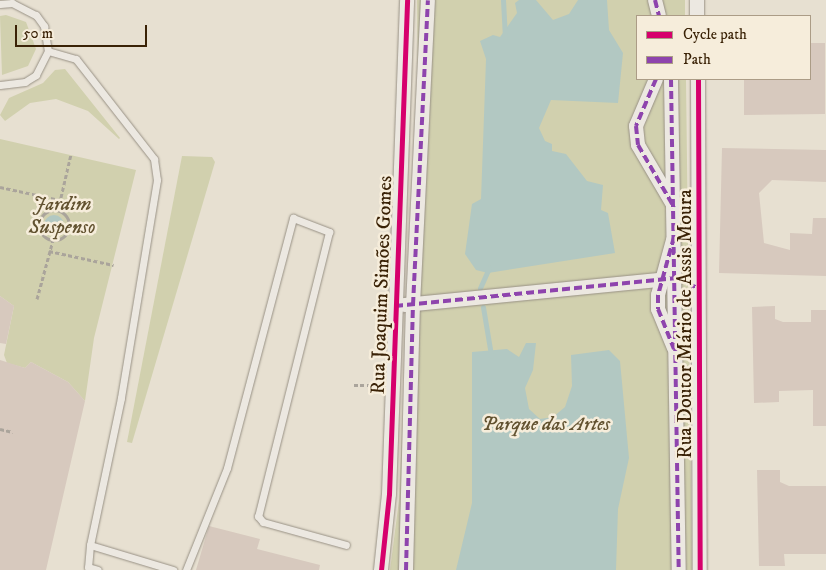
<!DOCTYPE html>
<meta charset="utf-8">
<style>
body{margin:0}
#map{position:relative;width:826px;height:570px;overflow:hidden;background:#e7e0d1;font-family:"IM FELL DW Pica",serif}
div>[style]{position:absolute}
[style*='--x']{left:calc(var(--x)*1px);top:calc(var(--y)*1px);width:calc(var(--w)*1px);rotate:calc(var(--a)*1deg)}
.green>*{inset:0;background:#d1d0ae}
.water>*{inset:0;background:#b2c8c2}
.round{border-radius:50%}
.stream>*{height:5px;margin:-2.5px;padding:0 2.5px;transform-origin:2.5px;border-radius:2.5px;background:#b2c8c2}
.building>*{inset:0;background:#d7c9be}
.path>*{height:3px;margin-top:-1.5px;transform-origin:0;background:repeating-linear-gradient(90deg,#aaa49b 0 4px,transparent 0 6.5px)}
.path>.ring{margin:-1.5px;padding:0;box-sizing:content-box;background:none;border:3px solid #aaa49b;border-radius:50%}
.roads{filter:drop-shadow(0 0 1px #989185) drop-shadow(0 0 1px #989185)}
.lane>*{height:7px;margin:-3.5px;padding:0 3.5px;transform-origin:3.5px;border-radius:3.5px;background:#ece8e1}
.street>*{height:14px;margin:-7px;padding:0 7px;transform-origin:7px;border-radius:7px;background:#ece8e1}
.quiet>*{height:4px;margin-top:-2px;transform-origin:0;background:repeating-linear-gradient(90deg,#8e44ad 0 8px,transparent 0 12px)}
.cycleway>*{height:5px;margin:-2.5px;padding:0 2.5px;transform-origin:2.5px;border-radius:2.5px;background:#d6006c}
span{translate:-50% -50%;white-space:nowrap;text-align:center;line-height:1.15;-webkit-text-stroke:5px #f6eddb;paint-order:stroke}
.park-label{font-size:20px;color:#625230;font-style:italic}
.street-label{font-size:20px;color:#3a2206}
.legend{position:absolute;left:636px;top:15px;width:175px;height:65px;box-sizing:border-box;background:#f6eddb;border:1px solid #ab9c86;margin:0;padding:6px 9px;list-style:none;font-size:15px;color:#3a2206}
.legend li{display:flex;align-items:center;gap:10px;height:25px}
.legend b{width:25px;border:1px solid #ab9c86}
.scale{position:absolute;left:15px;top:25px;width:132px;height:22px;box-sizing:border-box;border:2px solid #3a2206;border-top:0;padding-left:6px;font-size:15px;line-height:18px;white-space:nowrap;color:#3a2206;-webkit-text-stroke:4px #f6eddb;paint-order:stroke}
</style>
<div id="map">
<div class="green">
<i style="clip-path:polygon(417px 0,685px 0,685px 16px,637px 16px,637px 79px,686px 79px,692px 570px,390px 570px,399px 500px,418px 82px)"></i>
<i style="clip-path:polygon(6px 15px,26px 22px,36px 49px,28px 66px,2px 75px,0 16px)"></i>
<i style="clip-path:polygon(65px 69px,120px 138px,119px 139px,88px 111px,56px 99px,30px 103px,5px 121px,0 115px,9px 98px,43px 83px,55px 70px)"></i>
<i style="clip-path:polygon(0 139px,136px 170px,94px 338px,85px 401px,68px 382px,31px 362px,25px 368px,7px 363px,4px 355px,14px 306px,0 296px)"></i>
<i style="clip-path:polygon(182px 156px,212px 157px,215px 162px,132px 443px,127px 442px)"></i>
</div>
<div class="water">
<i style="clip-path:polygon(519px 0,536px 0,553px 20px,569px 14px,578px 0,607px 0,609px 30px,623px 53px,618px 103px,551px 100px,539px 128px,545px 141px,552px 144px,552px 151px,566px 154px,587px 181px,603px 185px,601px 210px,608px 213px,615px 253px,488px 273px,476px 270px,465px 254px,472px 204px,481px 199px,486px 59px,480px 41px,493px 35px,500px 37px,517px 13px,515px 3px)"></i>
<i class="round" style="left:44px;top:215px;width:20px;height:20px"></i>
<i style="clip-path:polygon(526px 343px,536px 343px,533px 370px,525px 388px,529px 409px,540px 419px,553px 417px,565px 407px,572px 386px,571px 355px,609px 350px,620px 361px,629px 458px,618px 509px,616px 570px,456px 570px,472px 503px,472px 352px,507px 349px,519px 357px)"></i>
</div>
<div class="stream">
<i style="--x:503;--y:0;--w:37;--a:87"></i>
<i style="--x:480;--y:288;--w:22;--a:-66"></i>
<i style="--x:483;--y:307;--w:49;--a:80.5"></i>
</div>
<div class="building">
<i style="clip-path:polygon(810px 43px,825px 43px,825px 114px,744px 115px,744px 79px,810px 79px)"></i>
<i style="clip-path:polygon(722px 148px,826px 150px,826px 182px,772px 180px,759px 193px,764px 243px,790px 250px,790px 233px,812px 234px,813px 218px,826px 218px,826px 276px,719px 273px)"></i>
<i style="clip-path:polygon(0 296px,14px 306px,6px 344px,0 343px)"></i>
<i style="clip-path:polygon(775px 306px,775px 319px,783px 322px,811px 322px,811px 310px,826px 310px,826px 426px,813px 426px,813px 390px,779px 391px,779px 402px,754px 403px,752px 307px)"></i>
<i style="clip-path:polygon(0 360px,25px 368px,31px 362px,68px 382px,85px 401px,46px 570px,0 570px)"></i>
<i style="clip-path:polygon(757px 470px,780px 470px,780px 482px,789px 486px,826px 486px,826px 554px,784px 554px,785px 566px,759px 566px)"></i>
<i style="clip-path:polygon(209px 526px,260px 539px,257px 549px,320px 565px,319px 570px,196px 570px)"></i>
</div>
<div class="path">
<i style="--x:0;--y:187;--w:61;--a:12.2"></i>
<i style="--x:58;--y:210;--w:57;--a:-76.9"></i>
<i class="ring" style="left:39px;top:210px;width:27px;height:27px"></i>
<i style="--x:49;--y:251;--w:66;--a:12.2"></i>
<i style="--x:37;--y:299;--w:61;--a:-74.8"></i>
<i style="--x:354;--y:385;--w:23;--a:0"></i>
<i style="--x:0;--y:429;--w:13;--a:13"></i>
</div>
<div class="roads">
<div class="lane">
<i style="--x:0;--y:4;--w:12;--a:-5"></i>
<i style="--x:12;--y:3;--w:27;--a:27"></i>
<i style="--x:36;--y:15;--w:14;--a:54"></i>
<i style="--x:44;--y:26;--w:25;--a:81"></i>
<i style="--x:48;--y:51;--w:27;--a:117"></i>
<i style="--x:36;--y:75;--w:13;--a:148"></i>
<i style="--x:25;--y:82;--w:25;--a:173"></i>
<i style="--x:48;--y:51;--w:29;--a:16"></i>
<i style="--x:76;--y:59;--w:127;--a:52"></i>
<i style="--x:154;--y:159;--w:21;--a:82"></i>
<i style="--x:157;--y:180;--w:221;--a:99.4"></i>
<i style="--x:121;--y:398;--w:150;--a:101.9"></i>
<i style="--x:90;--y:545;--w:22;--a:95"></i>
<i style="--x:88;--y:567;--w:10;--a:17"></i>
<i style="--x:90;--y:545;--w:87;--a:16.8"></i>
<i style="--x:186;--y:570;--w:110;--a:-68.1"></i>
<i style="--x:227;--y:468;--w:259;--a:-75.2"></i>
<i style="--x:293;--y:218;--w:39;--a:21"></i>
<i style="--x:329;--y:232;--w:293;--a:104"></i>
<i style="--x:258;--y:516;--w:8;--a:50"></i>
<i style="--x:263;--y:522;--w:86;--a:15.5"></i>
</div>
<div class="street">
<i style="--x:655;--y:0;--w:16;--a:76"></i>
<i style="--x:697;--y:0;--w:16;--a:90"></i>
<i style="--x:656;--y:79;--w:51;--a:113.1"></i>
<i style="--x:636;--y:126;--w:19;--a:84"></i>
<i style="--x:638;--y:145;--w:73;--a:59.6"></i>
<i style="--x:671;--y:79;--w:491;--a:89.1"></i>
<i style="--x:698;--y:79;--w:491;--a:89.8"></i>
<i style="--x:673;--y:240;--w:57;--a:105.3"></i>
<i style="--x:658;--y:295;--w:14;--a:90"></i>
<i style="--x:658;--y:309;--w:42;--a:67.7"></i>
<i style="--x:404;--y:305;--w:274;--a:-5.6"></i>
<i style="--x:381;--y:570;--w:76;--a:-84"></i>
<i style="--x:389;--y:494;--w:494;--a:-87.9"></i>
<i style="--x:406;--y:570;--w:265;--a:-88.5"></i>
<i style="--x:413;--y:305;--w:305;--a:-87.2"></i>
</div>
</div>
<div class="quiet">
<i style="--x:655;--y:0;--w:16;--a:76"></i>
<i style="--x:656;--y:79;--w:51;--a:113.1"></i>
<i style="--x:636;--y:126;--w:19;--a:84"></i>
<i style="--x:638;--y:145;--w:72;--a:59.9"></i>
<i style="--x:671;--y:79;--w:491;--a:89.1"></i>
<i style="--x:674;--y:237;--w:60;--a:105.4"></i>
<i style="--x:658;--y:295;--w:14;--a:90"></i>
<i style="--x:658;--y:309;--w:43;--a:68.2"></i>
<i style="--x:395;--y:306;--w:283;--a:-5.7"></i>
<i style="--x:677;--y:278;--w:25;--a:26"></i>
<i style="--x:406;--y:570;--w:265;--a:-88.5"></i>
<i style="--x:413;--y:305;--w:305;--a:-87.2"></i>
</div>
<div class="cycleway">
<i style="--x:698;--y:79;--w:491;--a:89.8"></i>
<i style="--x:381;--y:570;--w:76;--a:-84"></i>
<i style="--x:389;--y:494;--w:494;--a:-87.9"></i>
</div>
<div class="park-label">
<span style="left:62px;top:216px">Jardim<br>Suspenso</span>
<span style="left:546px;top:424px">Parque das Artes</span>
</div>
<div class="street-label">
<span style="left:382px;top:285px;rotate:-88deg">Rua Joaquim Simões Gomes</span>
<span style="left:685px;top:324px;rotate:-90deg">Rua Doutor Mário de Assis Moura</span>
</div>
<ul class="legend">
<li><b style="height:6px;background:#d6006c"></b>Cycle path</li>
<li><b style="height:6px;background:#8e44ad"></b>Path</li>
</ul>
<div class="scale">50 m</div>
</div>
